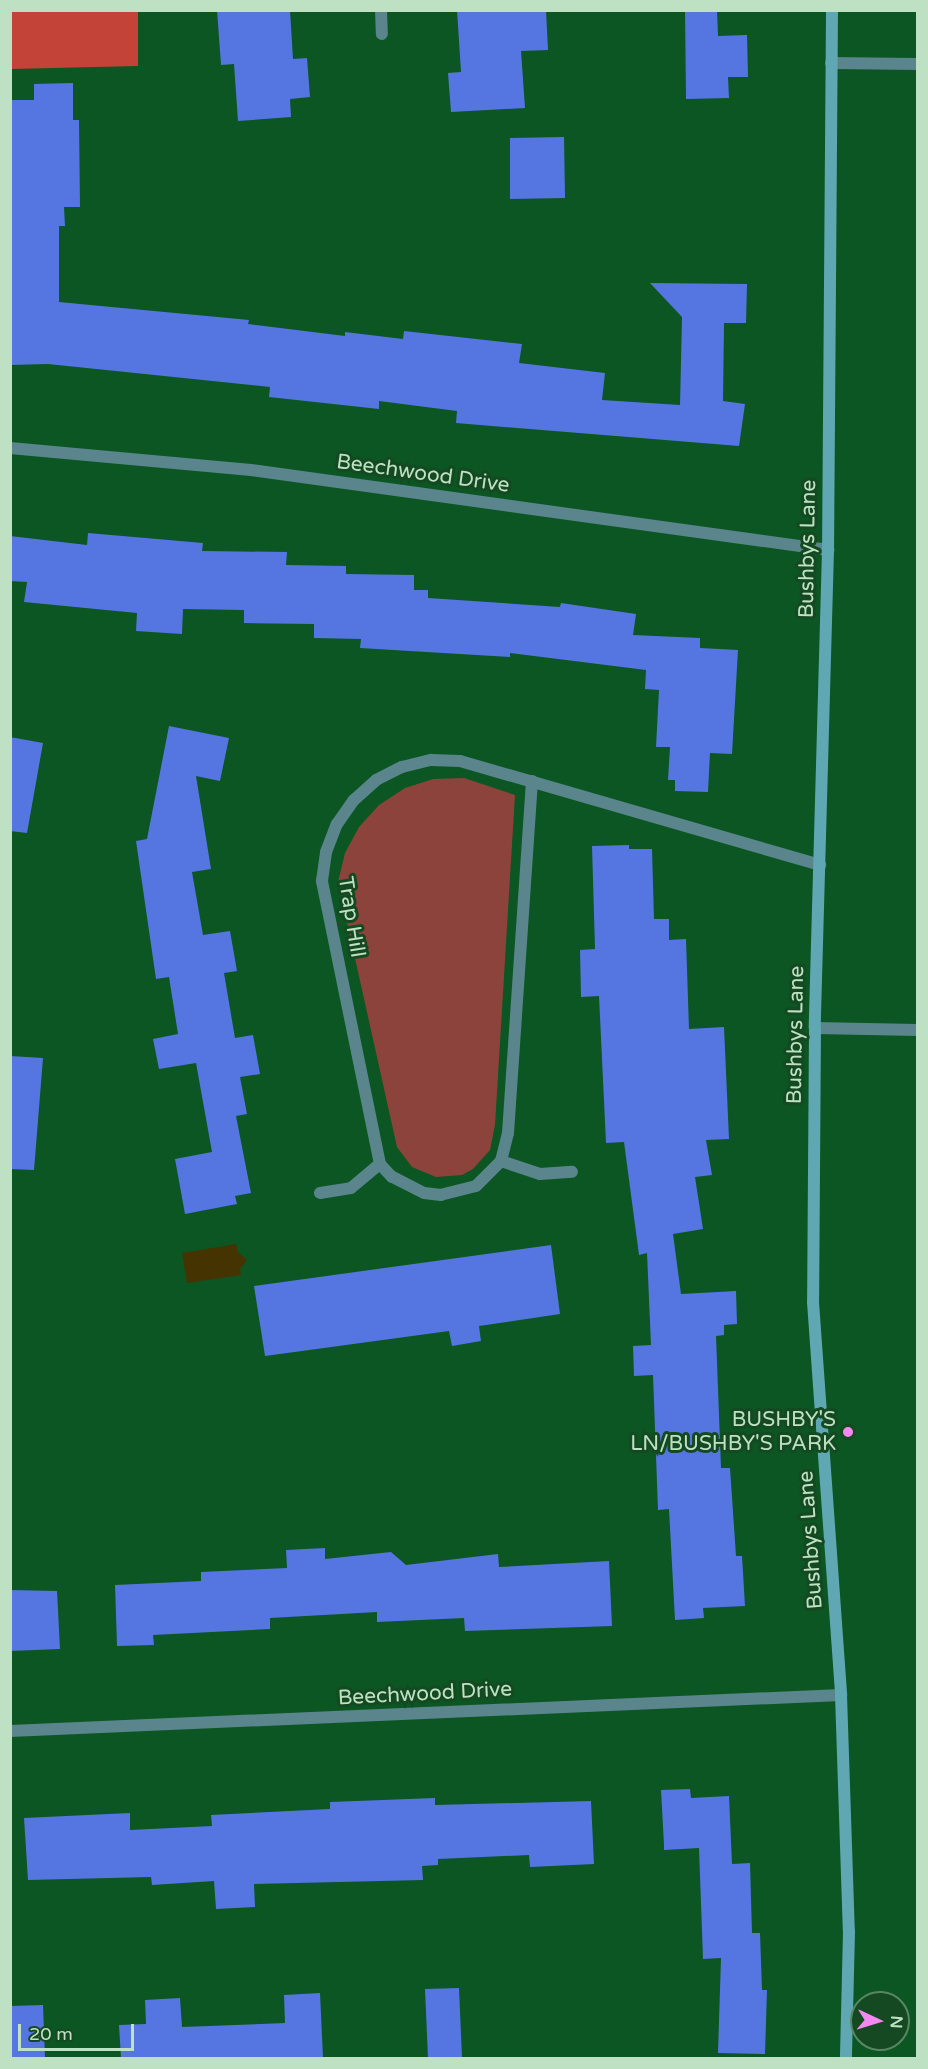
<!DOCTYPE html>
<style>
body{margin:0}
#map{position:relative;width:928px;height:2069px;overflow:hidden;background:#0b5622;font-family:"Varela Round",sans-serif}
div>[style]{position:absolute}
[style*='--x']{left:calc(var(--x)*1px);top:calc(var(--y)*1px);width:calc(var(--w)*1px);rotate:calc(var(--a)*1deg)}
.green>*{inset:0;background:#8c433b}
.forest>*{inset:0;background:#c44338}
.water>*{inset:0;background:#453402}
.building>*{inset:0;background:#5576e1}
.street>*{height:12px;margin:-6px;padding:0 6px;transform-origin:6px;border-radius:6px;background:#5a858c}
.secondary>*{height:12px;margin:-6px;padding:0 6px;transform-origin:6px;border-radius:6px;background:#5fa7b2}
.dots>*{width:16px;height:16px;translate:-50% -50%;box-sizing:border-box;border:3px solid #144921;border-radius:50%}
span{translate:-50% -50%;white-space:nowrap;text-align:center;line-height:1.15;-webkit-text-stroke:6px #144921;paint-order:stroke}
.street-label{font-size:21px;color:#bfe1c3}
.poi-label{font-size:21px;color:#bfe1c3}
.right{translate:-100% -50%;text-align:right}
.frame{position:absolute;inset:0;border:12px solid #bfe1c3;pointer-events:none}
.north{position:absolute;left:850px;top:1991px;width:60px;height:60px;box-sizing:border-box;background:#144921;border:2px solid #588662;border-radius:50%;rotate:94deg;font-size:16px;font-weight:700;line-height:24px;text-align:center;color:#bfe1c3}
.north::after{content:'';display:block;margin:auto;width:21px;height:27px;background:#f489f1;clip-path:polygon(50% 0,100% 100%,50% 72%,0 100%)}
.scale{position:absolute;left:18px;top:2024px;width:116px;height:27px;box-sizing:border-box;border:3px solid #bfe1c3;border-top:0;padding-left:8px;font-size:18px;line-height:21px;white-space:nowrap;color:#bfe1c3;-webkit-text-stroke:4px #144921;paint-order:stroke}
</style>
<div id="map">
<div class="green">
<i style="clip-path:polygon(464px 778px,515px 795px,495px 1125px,490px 1150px,473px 1169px,462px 1175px,436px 1177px,412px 1167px,397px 1147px,338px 882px,345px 853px,359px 827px,379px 805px,405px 788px,433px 779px)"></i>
</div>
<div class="forest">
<i style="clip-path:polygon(10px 11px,138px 11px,138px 66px,11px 69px)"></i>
</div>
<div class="water">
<i style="clip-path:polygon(236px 1244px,238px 1252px,247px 1260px,240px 1269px,241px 1275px,187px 1283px,182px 1253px)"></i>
</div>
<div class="building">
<i style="clip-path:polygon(217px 10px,290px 10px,293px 59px,307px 58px,310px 97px,290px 99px,291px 117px,238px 121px,234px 64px,221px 65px)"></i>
<i style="clip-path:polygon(457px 10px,546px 10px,548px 50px,521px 51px,525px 108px,451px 112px,448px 73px,461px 72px)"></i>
<i style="clip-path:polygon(685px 10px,717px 10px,718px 36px,747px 35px,748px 77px,728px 77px,729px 98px,686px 99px)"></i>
<i style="clip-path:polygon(73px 83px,73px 120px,79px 120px,80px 207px,64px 207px,65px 226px,59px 226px,59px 302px,249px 320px,248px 324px,345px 336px,345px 332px,403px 339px,404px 331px,522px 344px,519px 363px,605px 373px,602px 400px,680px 405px,682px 317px,650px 283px,747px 284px,746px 323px,724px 323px,723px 401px,745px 404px,739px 446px,456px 423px,457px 411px,379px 401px,379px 409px,269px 397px,270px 387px,48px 364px,10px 365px,10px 100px,34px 100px,34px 84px)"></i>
<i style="clip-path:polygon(564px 137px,565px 198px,510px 199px,510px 138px)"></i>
<i style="clip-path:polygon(88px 533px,203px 543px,202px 551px,287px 552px,286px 565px,346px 566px,346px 574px,414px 575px,414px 590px,428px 590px,428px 598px,560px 607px,561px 603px,636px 614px,633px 635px,700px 638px,700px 648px,738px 650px,732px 754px,710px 753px,708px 792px,675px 791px,675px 780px,668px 780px,670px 747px,656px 747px,659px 690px,645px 689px,646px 670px,510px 653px,510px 657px,360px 648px,361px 639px,314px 638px,314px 624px,244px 623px,244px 610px,183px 609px,182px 634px,136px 631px,137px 613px,24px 602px,27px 582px,10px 581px,10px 536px,87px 545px)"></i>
<i style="clip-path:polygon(169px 726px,229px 738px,220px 781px,196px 776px,211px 869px,192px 872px,203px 935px,230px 931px,237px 971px,224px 973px,235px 1038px,253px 1035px,260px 1074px,240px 1077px,247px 1114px,236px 1116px,251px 1193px,235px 1196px,237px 1204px,185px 1214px,175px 1159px,212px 1152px,196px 1063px,159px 1069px,153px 1039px,178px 1034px,169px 977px,156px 979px,136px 841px,147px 839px)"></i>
<i style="clip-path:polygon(10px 737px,43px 743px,27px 833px,10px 831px)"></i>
<i style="clip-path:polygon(629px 845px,629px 849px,652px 849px,654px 919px,669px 919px,669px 940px,686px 939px,689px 1029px,724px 1027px,729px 1139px,706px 1140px,712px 1175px,695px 1177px,703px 1229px,673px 1234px,681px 1294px,736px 1291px,737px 1324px,724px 1325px,724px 1335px,716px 1336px,721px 1468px,730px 1468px,736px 1556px,742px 1556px,745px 1606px,703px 1608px,704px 1618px,675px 1620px,669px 1509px,658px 1510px,653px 1375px,634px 1376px,633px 1346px,651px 1345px,647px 1253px,639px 1255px,624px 1142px,606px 1143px,599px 996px,581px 997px,580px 950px,595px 949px,592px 846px)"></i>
<i style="clip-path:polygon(10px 1056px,43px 1058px,34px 1170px,10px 1169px)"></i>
<i style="clip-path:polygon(551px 1245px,560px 1314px,479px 1326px,481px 1341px,452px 1346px,449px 1331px,265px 1356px,254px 1286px)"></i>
<i style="clip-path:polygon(325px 1548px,325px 1559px,391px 1552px,406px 1565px,498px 1554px,499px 1567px,609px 1561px,612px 1626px,465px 1631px,464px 1618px,377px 1622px,377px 1612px,270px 1618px,270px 1629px,153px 1635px,154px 1645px,117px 1646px,115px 1585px,201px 1581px,201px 1572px,287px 1568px,286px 1550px)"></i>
<i style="clip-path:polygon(10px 1590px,57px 1591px,60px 1649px,10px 1651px)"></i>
<i style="clip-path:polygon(690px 1789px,691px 1798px,729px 1796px,732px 1864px,750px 1863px,752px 1933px,760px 1933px,762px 1990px,767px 1990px,765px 2054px,718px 2053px,721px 1958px,703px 1959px,699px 1848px,664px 1850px,664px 1845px,661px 1790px)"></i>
<i style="clip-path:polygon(435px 1798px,435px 1805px,591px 1801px,594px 1864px,530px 1867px,529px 1855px,438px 1859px,438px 1865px,422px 1866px,423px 1880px,254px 1884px,255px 1907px,216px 1909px,214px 1881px,152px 1885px,151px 1877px,28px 1880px,24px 1818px,130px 1813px,130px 1830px,212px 1826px,211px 1815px,330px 1809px,330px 1802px)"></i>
<i style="clip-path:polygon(459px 1988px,462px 2058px,428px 2058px,425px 1989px)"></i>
<i style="clip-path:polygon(320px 1993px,323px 2058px,121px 2058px,119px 2025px,146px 2024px,145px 2000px,180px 1998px,182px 2027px,285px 2023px,284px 1995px)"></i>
<i style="clip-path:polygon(43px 2005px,45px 2058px,10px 2058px,10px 2006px)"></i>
</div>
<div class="street">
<i style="--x:381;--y:10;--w:24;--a:88"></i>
<i style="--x:831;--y:63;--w:87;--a:0.7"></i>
<i style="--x:10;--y:448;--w:242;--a:5.2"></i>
<i style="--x:251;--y:470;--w:583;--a:7.89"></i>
<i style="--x:532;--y:781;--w:353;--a:93.9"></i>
<i style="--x:508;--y:1133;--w:29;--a:104"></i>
<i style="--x:501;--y:1161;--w:35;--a:135"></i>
<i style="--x:476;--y:1186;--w:36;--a:166"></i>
<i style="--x:441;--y:1195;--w:17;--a:-173"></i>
<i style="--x:424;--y:1193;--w:36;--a:-153"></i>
<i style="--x:392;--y:1177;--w:18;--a:-133"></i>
<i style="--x:380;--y:1164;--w:289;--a:-101.6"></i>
<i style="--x:322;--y:881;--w:29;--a:-82"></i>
<i style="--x:326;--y:852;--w:30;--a:-69"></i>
<i style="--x:337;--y:824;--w:29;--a:-55"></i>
<i style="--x:354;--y:800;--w:30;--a:-42"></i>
<i style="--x:376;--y:780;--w:29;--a:-27"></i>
<i style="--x:402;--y:767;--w:30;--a:-14"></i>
<i style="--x:431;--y:760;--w:29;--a:2"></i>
<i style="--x:460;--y:761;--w:375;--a:16.1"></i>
<i style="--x:815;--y:1028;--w:103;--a:1.1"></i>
<i style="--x:501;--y:1161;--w:41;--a:18.4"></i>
<i style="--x:540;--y:1174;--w:32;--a:-4"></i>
<i style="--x:320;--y:1193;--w:31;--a:-9"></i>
<i style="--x:351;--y:1188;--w:38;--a:-40"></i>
<i style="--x:10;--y:1731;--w:832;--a:-2.48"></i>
</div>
<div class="secondary">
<i style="--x:832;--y:10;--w:540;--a:90.42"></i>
<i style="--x:828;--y:550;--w:478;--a:91.6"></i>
<i style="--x:815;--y:1028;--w:274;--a:90.4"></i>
<i style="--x:813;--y:1302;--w:394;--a:85.9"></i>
<i style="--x:841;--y:1695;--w:237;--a:88.1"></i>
<i style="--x:849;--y:1932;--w:126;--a:91.4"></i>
</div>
<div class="dots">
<i style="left:848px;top:1432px;background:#f489f1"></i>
</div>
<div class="street-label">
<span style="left:423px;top:474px;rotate:8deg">Beechwood Drive</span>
<span style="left:808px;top:549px;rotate:-89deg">Bushbys Lane</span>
<span style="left:351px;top:917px;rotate:81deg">Trap Hill</span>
<span style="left:796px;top:1035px;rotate:-89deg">Bushbys Lane</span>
<span style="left:811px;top:1540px;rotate:-94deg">Bushbys Lane</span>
<span style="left:425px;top:1694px;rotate:-3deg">Beechwood Drive</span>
</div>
<div class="poi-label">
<span class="right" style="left:836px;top:1432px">BUSHBY'S<br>LN/BUSHBY'S PARK</span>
</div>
<div class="frame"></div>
<div class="north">N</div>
<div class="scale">20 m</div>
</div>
